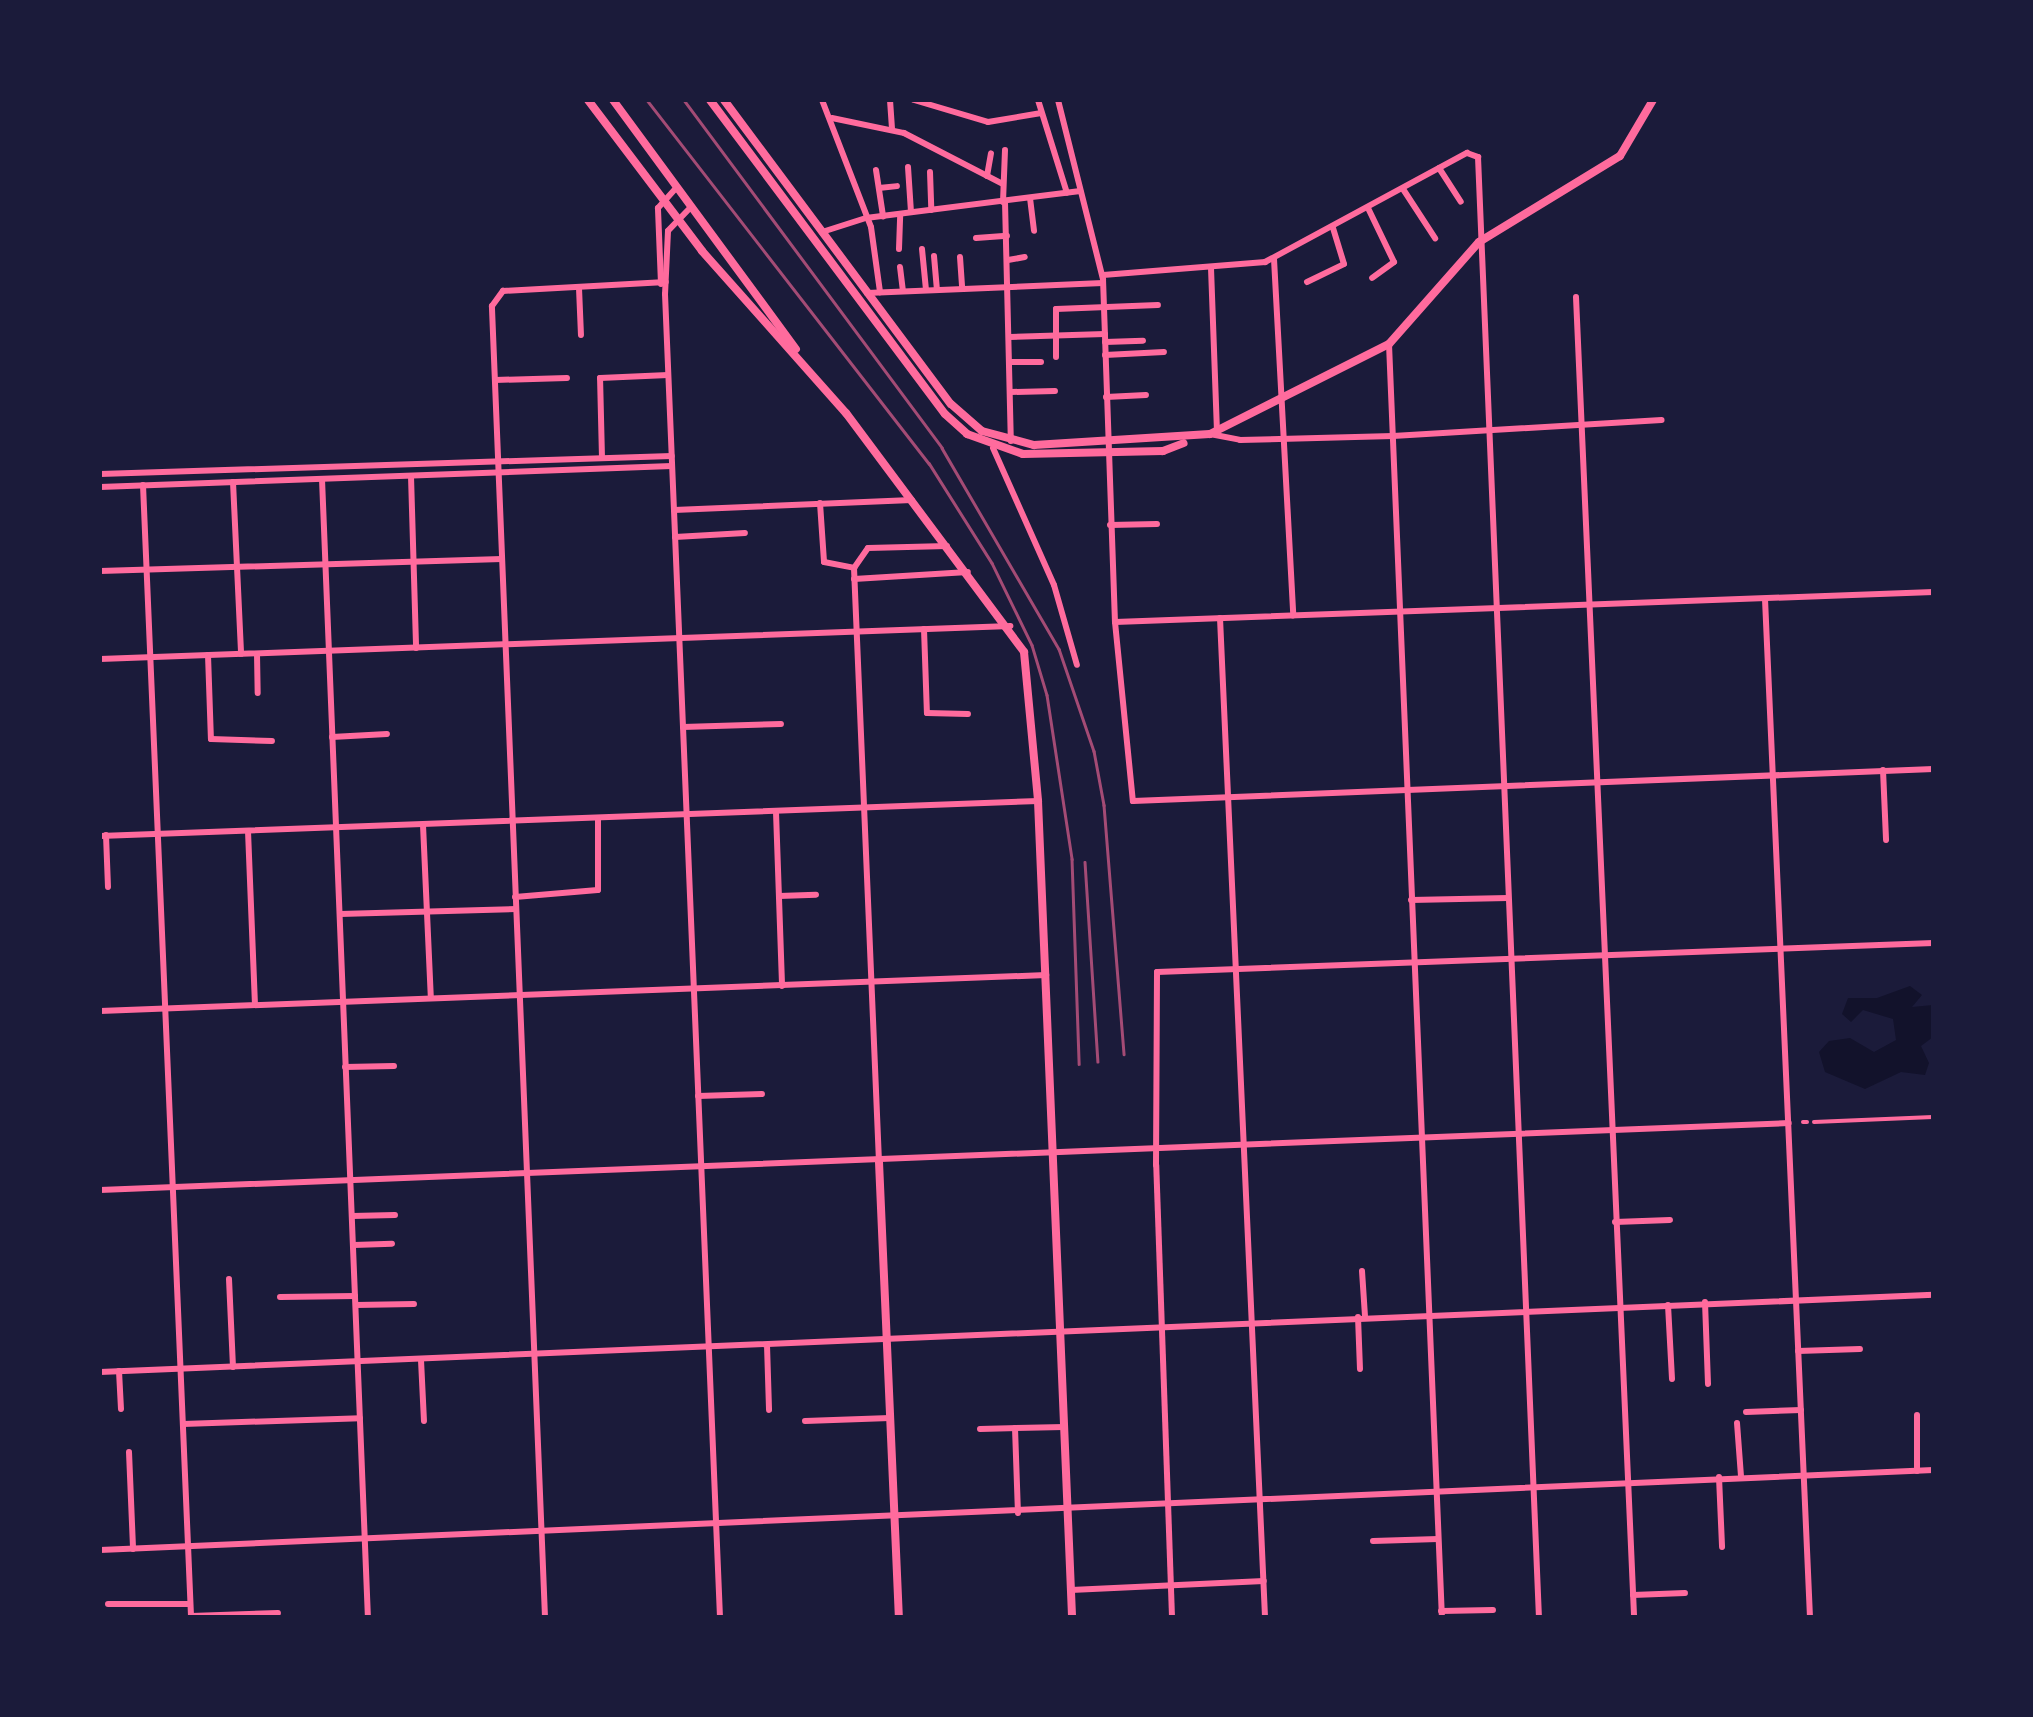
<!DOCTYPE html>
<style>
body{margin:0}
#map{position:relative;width:2033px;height:1717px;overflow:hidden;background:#1b1b3a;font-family:Arial,sans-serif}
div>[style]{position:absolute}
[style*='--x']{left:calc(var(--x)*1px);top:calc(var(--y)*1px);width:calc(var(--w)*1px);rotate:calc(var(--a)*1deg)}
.water>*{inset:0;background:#12122b}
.pedestrian>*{height:4px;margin:-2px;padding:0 2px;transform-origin:2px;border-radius:2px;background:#ff6b9d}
.minor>*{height:6px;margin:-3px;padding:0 3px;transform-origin:3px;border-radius:3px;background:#ff6b9d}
.tertiary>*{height:8px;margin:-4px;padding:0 4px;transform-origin:4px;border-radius:4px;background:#ff6b9d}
.rail>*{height:2.5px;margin:-1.25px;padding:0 1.25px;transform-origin:1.25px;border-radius:1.25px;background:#a44b75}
span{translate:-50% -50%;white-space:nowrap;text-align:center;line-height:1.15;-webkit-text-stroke:8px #1b1b3a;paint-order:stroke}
.frame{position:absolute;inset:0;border:102px solid #1b1b3a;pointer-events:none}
</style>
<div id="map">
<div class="water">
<i style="clip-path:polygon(1910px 986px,1922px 995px,1912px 1007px,1933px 1005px,1933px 1037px,1921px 1046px,1929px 1063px,1925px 1075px,1901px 1072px,1865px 1089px,1825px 1072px,1819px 1052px,1829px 1041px,1850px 1038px,1874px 1052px,1896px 1040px,1893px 1019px,1863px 1010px,1851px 1022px,1842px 1014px,1848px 998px,1877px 998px)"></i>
</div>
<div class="pedestrian">
<i style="--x:1803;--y:1122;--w:4;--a:0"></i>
<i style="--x:1814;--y:1122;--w:119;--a:-2.4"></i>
</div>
<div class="minor">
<i style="--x:822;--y:100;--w:136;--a:68.9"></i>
<i style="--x:871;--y:227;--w:66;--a:82.1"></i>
<i style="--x:890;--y:100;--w:28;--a:86"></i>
<i style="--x:914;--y:100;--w:77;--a:16.6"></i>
<i style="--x:988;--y:122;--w:54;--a:-9.6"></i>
<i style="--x:1038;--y:100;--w:97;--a:72.7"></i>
<i style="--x:1058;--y:100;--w:185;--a:75.9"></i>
<i style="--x:1103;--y:279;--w:343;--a:88"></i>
<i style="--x:1115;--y:622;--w:180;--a:84.3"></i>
<i style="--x:1133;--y:801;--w:801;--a:-2.29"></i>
<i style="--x:832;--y:118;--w:74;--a:11.8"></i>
<i style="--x:904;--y:133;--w:111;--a:27.3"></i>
<i style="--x:908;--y:167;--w:45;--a:86.2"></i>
<i style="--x:1439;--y:168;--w:40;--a:57.1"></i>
<i style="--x:876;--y:170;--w:47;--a:81.3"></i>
<i style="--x:930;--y:172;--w:38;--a:88"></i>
<i style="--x:987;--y:176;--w:23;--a:-80"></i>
<i style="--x:879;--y:188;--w:18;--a:-6"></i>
<i style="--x:1403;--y:189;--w:59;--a:56.9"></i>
<i style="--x:1030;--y:198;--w:33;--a:83"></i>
<i style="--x:1003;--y:202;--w:52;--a:-87.8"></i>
<i style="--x:1005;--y:202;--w:239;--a:88.6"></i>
<i style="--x:1368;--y:208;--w:60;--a:64.3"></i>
<i style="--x:1394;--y:262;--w:27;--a:144"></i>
<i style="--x:689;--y:209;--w:30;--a:134"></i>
<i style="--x:668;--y:231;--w:63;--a:92.7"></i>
<i style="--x:665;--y:294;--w:1324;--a:87.62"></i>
<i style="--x:822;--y:232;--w:46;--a:-17.7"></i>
<i style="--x:866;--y:218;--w:216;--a:-7.2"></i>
<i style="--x:976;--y:238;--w:31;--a:-4"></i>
<i style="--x:899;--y:249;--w:35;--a:-88"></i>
<i style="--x:922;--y:249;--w:41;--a:84.4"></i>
<i style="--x:934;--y:256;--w:34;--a:85"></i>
<i style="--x:960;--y:257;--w:32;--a:86"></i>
<i style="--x:1274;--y:259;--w:357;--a:86.9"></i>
<i style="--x:1008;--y:260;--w:17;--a:-10"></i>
<i style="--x:900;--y:267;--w:24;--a:83"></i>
<i style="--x:1211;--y:268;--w:163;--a:87.9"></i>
<i style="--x:1103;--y:275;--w:163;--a:-4.6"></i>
<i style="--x:1265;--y:262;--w:230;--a:-28.4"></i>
<i style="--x:1467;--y:153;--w:12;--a:20"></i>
<i style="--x:1478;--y:157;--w:1461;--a:87.61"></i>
<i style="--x:1307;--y:282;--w:41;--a:-25.9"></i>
<i style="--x:1344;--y:264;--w:38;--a:-107"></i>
<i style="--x:661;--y:284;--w:76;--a:-92.3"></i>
<i style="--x:658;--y:208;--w:27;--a:-48"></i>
<i style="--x:579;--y:288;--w:47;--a:87.6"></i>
<i style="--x:867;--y:293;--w:236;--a:-2.4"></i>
<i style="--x:1576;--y:297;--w:1321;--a:87.48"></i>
<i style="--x:1010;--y:337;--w:95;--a:-1.8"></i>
<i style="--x:1105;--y:342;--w:38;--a:-2"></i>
<i style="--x:1389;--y:344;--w:1274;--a:87.62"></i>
<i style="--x:1105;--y:355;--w:59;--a:-2.9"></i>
<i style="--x:1056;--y:357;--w:48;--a:-90"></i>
<i style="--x:1056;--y:309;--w:102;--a:-2.2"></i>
<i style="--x:1011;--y:362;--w:30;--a:0"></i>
<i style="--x:495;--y:380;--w:72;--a:-1.6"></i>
<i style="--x:1011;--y:392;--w:44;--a:-1.3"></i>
<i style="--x:1106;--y:397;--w:40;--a:-2.9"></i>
<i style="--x:1210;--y:434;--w:31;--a:11"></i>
<i style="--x:1240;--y:440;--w:153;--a:-1.5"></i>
<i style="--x:1393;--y:436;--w:269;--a:-3.4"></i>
<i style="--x:993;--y:448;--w:150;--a:66"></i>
<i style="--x:1054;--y:585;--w:83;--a:74"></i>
<i style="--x:602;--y:458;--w:80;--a:-91.4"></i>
<i style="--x:600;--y:378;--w:68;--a:-2.5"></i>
<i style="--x:100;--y:474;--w:572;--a:-1.8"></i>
<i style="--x:411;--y:476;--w:172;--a:88.3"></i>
<i style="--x:322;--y:479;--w:1139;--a:87.69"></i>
<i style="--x:233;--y:482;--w:172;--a:87.3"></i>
<i style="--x:143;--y:485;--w:1133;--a:87.57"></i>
<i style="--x:100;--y:487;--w:572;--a:-2.1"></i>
<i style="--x:820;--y:503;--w:59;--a:86.1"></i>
<i style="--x:824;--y:562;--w:31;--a:11"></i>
<i style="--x:854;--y:568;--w:595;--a:87.59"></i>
<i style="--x:674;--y:510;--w:238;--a:-2.4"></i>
<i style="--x:1110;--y:525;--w:47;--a:-1.2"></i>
<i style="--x:675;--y:537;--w:70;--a:-3.3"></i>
<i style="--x:854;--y:568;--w:24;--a:-55"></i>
<i style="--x:868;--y:548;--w:79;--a:-1.5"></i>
<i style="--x:100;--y:571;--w:402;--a:-1.7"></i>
<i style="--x:854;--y:579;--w:114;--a:-3.5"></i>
<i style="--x:1765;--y:599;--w:1019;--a:87.47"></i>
<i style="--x:1220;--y:618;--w:1000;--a:87.42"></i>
<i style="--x:1115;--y:622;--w:819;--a:-2.1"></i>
<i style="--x:924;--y:629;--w:84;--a:88"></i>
<i style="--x:927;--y:713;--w:41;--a:1.4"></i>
<i style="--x:257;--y:654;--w:39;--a:89"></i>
<i style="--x:208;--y:655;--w:84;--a:88"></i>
<i style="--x:211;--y:739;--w:61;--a:1.9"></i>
<i style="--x:100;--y:659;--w:911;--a:-2.08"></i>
<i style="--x:683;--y:727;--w:98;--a:-1.8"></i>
<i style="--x:332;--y:737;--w:55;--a:-3.1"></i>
<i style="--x:1883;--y:770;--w:70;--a:87.5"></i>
<i style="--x:776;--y:812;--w:174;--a:88"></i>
<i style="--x:423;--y:825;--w:173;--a:87.4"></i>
<i style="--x:248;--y:831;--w:173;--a:87.7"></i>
<i style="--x:106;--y:835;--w:52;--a:87.8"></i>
<i style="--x:100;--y:836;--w:939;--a:-2.14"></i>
<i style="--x:779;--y:896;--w:37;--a:-2"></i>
<i style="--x:515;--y:897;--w:83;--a:-4.8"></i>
<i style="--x:598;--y:890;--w:71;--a:-90"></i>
<i style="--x:1411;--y:900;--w:97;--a:-1.2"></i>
<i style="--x:340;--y:914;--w:176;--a:-1.6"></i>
<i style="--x:100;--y:1011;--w:947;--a:-2.18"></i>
<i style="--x:345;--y:1067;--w:49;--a:-1.2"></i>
<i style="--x:698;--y:1096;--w:64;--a:-1.8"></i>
<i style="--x:100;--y:1190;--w:1690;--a:-2.27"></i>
<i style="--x:352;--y:1216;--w:43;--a:-1.3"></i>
<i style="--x:1615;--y:1222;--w:55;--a:-2.1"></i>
<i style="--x:354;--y:1245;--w:38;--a:-2"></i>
<i style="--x:1362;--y:1271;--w:45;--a:86.2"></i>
<i style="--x:229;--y:1279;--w:88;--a:87.4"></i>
<i style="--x:280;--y:1297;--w:75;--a:-0.8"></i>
<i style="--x:1705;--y:1302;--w:82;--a:87.9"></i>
<i style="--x:356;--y:1305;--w:58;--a:-1"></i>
<i style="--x:1668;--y:1305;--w:74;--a:86.9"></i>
<i style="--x:1358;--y:1317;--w:52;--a:87.8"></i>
<i style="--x:767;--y:1345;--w:65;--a:88.2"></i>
<i style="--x:1798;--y:1351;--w:62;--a:-1.8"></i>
<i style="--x:421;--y:1360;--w:61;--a:87.2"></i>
<i style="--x:119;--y:1371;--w:38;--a:87"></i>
<i style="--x:100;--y:1372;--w:1835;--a:-2.41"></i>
<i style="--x:1746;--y:1412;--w:55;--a:-2.1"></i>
<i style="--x:1917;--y:1415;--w:56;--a:90"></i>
<i style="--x:805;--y:1421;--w:85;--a:-2"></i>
<i style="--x:1737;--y:1423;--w:53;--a:85.7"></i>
<i style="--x:183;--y:1424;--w:177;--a:-1.9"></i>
<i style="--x:1015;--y:1428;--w:85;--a:88"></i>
<i style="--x:980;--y:1429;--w:84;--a:-1.4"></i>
<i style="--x:129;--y:1452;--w:97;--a:87.6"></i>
<i style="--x:1719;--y:1477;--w:70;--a:87.5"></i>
<i style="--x:1373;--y:1541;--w:65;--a:-1.8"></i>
<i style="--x:100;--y:1550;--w:1835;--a:-2.5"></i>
<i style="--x:1071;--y:1590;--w:193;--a:-2.7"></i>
<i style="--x:1633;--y:1595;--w:52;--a:-2.2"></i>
<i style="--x:108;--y:1604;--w:82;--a:0"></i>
<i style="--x:1441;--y:1611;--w:52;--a:-1.1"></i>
<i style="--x:191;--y:1616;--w:87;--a:-2"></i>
<i style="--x:545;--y:1617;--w:1312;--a:-92.32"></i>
<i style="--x:492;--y:306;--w:19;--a:-54"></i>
<i style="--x:503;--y:291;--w:163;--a:-3.2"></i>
<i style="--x:1172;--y:1617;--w:452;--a:-92"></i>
<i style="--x:1156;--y:1165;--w:193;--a:-89.7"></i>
<i style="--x:1157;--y:972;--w:777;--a:-2.14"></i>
</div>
<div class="tertiary">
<i style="--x:588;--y:100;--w:189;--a:52.9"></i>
<i style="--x:702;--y:251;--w:217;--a:48.4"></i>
<i style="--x:846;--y:413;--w:298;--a:53.3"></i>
<i style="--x:1024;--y:652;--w:150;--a:84.6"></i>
<i style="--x:1038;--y:801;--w:817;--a:87.61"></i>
<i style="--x:613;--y:100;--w:309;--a:53.7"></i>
<i style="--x:710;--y:100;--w:392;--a:53.2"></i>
<i style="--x:945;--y:414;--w:30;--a:42"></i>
<i style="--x:967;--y:434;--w:59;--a:19.7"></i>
<i style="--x:1023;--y:454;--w:140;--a:-1.2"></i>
<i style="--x:1163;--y:451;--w:22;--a:-21"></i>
<i style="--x:724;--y:100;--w:379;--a:53.3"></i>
<i style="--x:951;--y:404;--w:41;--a:41.1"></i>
<i style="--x:982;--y:431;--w:54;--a:15.1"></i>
<i style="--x:1034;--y:445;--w:176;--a:-3.6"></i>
<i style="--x:1210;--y:434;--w:200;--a:-26.7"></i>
<i style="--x:1389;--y:344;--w:136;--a:-48.6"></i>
<i style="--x:1479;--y:242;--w:165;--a:-31.4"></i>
<i style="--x:1620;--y:156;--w:65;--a:-59.5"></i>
<i style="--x:879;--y:1162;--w:455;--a:87.5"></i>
</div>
<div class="rail">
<i style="--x:647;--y:100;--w:460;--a:52.2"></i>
<i style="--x:929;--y:463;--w:118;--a:57.8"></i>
<i style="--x:992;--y:563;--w:91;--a:64"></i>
<i style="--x:1032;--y:645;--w:52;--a:73.3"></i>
<i style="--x:1047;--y:695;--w:166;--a:81.3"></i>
<i style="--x:1072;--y:859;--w:205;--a:88"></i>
<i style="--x:684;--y:100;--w:433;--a:53.4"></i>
<i style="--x:942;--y:448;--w:233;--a:59.8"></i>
<i style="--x:1059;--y:649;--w:108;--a:71.1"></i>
<i style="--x:1094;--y:751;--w:55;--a:79.5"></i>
<i style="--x:1104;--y:805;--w:250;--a:85.4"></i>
<i style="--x:1085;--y:862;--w:200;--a:86.3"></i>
</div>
<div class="frame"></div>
</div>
